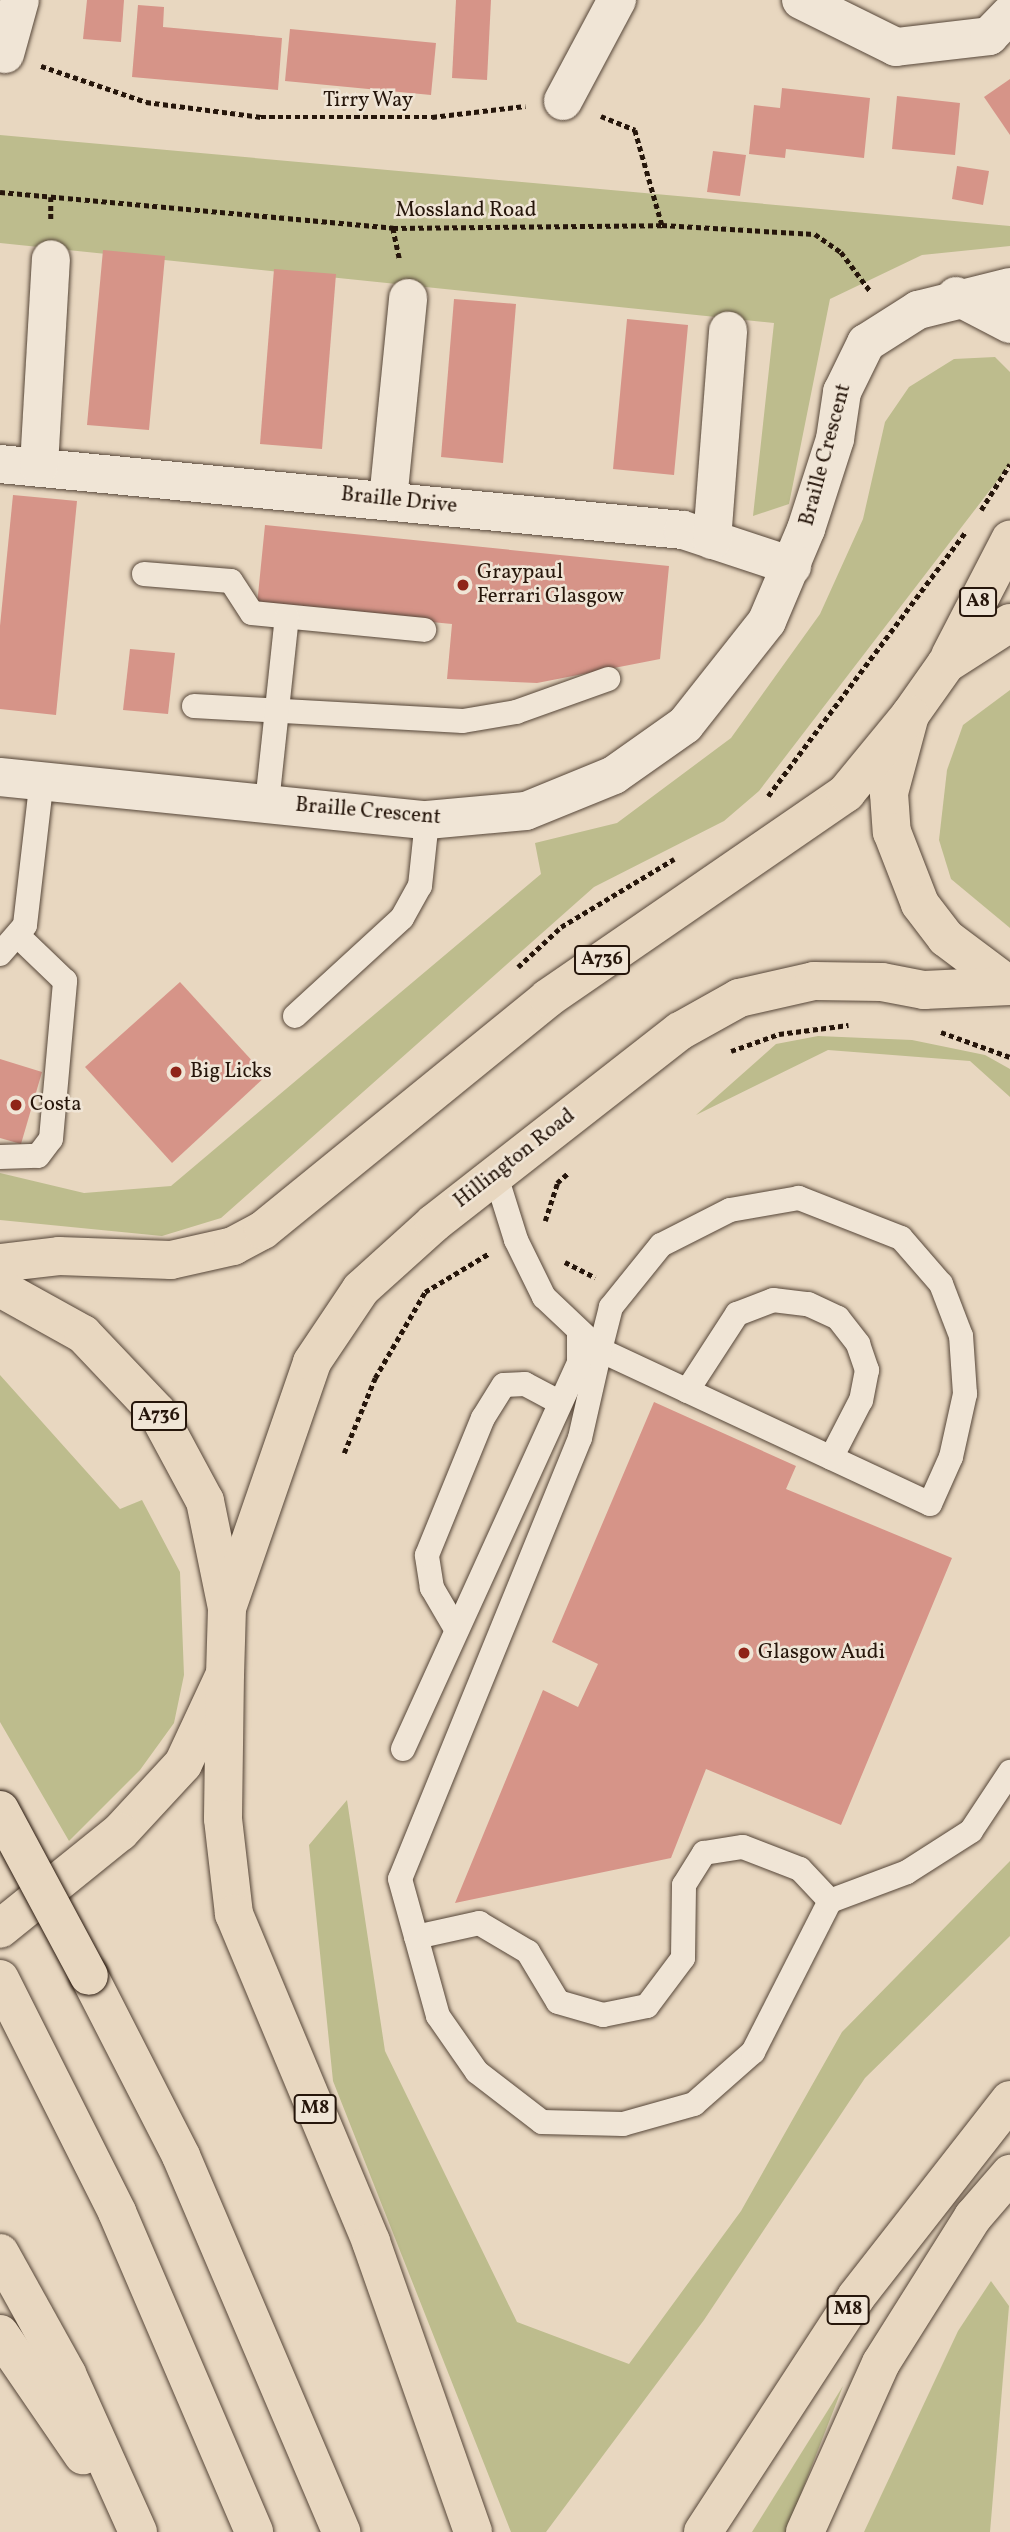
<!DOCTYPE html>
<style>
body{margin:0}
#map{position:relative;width:1010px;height:2532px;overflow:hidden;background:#e8d7c0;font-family:Vollkorn,serif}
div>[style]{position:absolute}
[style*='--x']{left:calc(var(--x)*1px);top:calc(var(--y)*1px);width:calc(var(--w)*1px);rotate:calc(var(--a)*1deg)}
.green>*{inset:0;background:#bdbc8d}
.building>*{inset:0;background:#d69488}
.path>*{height:4.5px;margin-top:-2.25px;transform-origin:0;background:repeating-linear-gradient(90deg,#26160b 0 5px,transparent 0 8.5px)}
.roads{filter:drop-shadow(0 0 2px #564638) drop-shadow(0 0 2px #564638)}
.service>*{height:24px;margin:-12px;padding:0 12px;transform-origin:12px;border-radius:12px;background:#f0e5d6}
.minor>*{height:38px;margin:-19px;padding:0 19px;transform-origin:19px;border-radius:19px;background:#f0e5d6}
.primary>*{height:38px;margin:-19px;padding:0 19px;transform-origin:19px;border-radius:19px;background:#e8d7c0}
.motorway>*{height:38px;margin:-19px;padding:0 19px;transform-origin:19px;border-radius:19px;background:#e8d7c0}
.bridges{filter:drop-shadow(0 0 2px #26160b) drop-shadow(0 0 2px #26160b)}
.motorway-bridge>*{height:38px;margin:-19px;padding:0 19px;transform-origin:19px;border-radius:19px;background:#e8d7c0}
.dots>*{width:19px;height:19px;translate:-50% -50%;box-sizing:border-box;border:4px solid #f0e5d6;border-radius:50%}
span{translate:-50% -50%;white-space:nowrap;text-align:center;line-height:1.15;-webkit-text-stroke:5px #f0e5d6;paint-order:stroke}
.shield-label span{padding:2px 5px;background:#f0e5d6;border:2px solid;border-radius:5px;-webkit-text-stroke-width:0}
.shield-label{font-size:19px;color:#26160b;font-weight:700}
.street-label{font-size:21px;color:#26160b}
.poi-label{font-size:21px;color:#26160b}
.left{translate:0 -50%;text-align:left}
</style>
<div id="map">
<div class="green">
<i style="clip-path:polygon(0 135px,1010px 226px,1010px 246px,922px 255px,830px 299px,789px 504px,753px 516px,774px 323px,0 243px)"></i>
<i style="clip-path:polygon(995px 357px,1010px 372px,1010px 464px,759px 791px,724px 821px,594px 887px,221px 1218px,162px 1236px,0 1220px,0 1173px,84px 1193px,171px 1186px,541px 874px,535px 843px,617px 823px,731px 738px,820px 614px,863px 519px,885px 422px,909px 387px,954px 359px)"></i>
<i style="clip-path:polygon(1010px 690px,1010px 928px,951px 879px,939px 840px,947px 770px,963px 725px)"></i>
<i style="clip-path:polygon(818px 1036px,912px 1040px,985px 1055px,1010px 1069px,1010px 1097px,970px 1061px,828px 1050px,696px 1115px,776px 1044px)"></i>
<i style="clip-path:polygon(0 1375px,120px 1509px,142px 1500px,180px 1572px,184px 1675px,174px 1723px,140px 1770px,69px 1841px,0 1722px)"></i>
<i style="clip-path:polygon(347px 1800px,385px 2051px,517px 2322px,629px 2364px,741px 2211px,842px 2032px,1010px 1861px,1010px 1936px,865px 2078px,704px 2320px,546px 2532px,511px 2532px,333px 2081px,309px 1845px)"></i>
<i style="clip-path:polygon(991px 2281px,1009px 2306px,990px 2532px,864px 2532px,958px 2331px)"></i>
<i style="clip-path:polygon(843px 2386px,786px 2532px,752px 2532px)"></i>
</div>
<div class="building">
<i style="clip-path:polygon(87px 0,124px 0,121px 42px,83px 39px)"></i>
<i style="clip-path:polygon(456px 0,491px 0,487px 80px,452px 78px)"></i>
<i style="clip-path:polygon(138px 5px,164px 7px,163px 27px,282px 38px,278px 90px,132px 77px)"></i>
<i style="clip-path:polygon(290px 29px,436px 43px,431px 95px,285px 81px)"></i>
<i style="clip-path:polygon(1010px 79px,1010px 135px,984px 97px)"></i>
<i style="clip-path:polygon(782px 88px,870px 98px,864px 158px,786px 149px,785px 158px,749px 154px,754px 105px,780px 108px)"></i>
<i style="clip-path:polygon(897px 96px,960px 103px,955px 155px,892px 149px)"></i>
<i style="clip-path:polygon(713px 151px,746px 155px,740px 196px,707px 192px)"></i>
<i style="clip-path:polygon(957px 166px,989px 171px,983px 205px,952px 199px)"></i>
<i style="clip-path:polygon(103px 250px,165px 256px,149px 430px,87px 425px)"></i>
<i style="clip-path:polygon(274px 269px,336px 274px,322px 449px,260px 444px)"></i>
<i style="clip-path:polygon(454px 299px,516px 304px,503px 463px,441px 457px)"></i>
<i style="clip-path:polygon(627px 319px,688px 325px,674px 475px,613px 469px)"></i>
<i style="clip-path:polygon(13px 495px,77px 501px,56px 715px,0 709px,0 626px)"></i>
<i style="clip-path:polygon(265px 525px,669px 566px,660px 659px,537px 683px,447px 679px,452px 624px,257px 605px)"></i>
<i style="clip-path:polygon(130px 649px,175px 653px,168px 714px,123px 710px)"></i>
<i style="clip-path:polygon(180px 982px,266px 1076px,172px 1163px,85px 1067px)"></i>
<i style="clip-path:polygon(0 1059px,42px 1072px,21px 1144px,0 1138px)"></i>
<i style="clip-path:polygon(654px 1402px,796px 1466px,786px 1489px,952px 1558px,841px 1825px,706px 1769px,671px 1858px,455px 1903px,543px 1690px,578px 1707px,598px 1664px,552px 1642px)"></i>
</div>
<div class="path">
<i style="--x:41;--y:66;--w:111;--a:18.9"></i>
<i style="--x:146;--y:102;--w:116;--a:7.4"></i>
<i style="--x:261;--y:117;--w:171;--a:0"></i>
<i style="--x:432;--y:117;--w:94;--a:-6.7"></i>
<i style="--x:601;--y:116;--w:37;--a:22"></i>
<i style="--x:635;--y:130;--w:99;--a:74.1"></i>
<i style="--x:0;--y:192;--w:395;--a:5.2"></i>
<i style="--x:393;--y:228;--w:269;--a:-0.6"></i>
<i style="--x:662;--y:225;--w:153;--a:3.4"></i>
<i style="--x:815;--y:234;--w:32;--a:35"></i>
<i style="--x:841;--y:252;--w:50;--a:53.1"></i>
<i style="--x:51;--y:197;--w:22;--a:90"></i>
<i style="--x:393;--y:228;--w:33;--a:78"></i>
<i style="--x:981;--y:510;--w:54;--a:-57.8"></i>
<i style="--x:768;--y:796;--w:331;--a:-53.2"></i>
<i style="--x:518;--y:967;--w:59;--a:-42.9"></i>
<i style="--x:561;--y:927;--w:132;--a:-31"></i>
<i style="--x:941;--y:1032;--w:73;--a:19.9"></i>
<i style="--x:731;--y:1051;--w:51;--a:-19.5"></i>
<i style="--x:779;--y:1034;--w:70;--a:-7.4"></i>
<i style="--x:545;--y:1221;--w:40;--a:-72"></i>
<i style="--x:557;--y:1183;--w:15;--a:-42"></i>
<i style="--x:565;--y:1262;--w:34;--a:27"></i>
<i style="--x:344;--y:1453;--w:81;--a:-67.5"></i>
<i style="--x:375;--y:1378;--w:99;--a:-59.8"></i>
<i style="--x:425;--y:1292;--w:74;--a:-31.1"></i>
</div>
<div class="roads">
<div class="service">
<i style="--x:144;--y:574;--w:87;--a:4.6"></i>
<i style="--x:231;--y:581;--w:38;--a:57"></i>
<i style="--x:252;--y:613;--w:173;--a:5.6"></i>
<i style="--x:194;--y:706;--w:269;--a:3.2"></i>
<i style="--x:463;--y:721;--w:54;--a:-9.6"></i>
<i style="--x:516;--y:712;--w:98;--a:-19.7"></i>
<i style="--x:267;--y:803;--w:187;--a:-83.9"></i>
<i style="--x:0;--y:954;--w:38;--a:-49"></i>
<i style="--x:25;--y:925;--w:140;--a:-83.4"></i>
<i style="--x:295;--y:1016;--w:145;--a:-42.5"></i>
<i style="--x:402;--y:918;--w:37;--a:-61"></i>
<i style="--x:420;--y:886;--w:66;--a:-83.9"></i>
<i style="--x:0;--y:1157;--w:38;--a:-2"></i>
<i style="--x:38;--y:1156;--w:21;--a:-53"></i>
<i style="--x:51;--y:1139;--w:159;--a:-84.9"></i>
<i style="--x:65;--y:981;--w:65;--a:-136.2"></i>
<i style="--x:496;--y:1176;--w:67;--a:72.6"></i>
<i style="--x:516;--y:1240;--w:64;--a:63.8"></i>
<i style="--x:544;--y:1297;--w:77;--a:43.4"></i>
<i style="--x:600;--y:1350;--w:364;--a:25"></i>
<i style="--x:930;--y:1504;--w:51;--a:-65.9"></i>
<i style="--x:951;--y:1457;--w:65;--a:-77.5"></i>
<i style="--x:965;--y:1394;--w:58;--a:-93.9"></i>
<i style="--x:961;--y:1336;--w:56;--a:-111"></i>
<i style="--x:941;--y:1284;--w:61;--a:-131"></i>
<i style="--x:901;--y:1238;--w:110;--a:-158.6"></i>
<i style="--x:799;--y:1198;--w:70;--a:170.1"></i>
<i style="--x:730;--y:1210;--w:77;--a:153.1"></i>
<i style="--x:661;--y:1245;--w:80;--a:128.9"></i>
<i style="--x:611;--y:1307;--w:44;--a:104.3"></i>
<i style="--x:600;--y:1350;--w:90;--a:102.8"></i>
<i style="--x:580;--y:1438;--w:476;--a:112.2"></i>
<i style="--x:400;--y:1879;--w:142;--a:74.5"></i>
<i style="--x:438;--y:2016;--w:68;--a:55.1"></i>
<i style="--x:477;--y:2072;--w:82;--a:37.6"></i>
<i style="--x:542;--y:2122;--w:81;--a:1.4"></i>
<i style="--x:623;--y:2124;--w:74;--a:-15.7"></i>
<i style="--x:694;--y:2104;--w:79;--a:-41.4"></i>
<i style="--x:753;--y:2052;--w:169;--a:-63"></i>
<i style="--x:830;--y:1901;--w:82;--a:-20.6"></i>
<i style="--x:907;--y:1872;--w:76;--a:-32.6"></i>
<i style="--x:971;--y:1831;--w:71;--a:-56.5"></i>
<i style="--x:687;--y:1391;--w:92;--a:-57"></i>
<i style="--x:737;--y:1314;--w:39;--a:-21"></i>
<i style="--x:773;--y:1300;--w:35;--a:7"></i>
<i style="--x:808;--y:1304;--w:33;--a:25"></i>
<i style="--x:838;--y:1318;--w:33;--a:52"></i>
<i style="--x:858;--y:1344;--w:28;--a:71"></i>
<i style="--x:867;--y:1370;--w:31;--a:101"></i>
<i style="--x:861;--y:1400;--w:65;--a:117.3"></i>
<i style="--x:456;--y:1629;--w:48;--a:-120.3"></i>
<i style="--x:432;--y:1588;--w:33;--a:-99"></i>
<i style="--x:427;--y:1555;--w:148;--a:-67.8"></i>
<i style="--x:483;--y:1418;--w:39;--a:-58"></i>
<i style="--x:504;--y:1385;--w:21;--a:-3"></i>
<i style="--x:525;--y:1384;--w:36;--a:28"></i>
<i style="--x:403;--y:1749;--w:425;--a:-65.5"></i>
<i style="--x:579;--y:1362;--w:31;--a:-90"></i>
<i style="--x:416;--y:1937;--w:65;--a:-12.5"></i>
<i style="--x:479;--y:1923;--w:57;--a:30.6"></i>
<i style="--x:528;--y:1952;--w:58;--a:59"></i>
<i style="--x:558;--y:2002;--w:47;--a:16.1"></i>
<i style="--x:603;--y:2015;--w:45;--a:-11.6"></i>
<i style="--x:647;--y:2006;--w:60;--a:-53.1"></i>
<i style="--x:683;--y:1958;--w:73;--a:-89.2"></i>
<i style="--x:684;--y:1885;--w:38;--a:-58"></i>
<i style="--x:704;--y:1853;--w:39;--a:-9"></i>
<i style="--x:743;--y:1847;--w:61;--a:21.1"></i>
<i style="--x:800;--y:1869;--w:44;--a:46.8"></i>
</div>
<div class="minor">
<i style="--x:801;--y:0;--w:106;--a:26.3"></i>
<i style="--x:896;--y:47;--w:94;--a:-6.7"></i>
<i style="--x:989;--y:36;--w:30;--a:-46"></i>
<i style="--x:5;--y:54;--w:56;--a:-74.5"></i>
<i style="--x:563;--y:101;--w:115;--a:-61.9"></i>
<i style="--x:956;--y:296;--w:61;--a:27.4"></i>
<i style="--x:0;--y:464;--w:686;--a:5.52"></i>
<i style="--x:683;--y:530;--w:115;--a:18.3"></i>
<i style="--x:39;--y:466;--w:207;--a:-86.7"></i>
<i style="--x:388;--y:500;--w:203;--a:-84.3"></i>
<i style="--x:712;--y:540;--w:210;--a:-85.6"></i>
<i style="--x:0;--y:777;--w:429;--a:5.8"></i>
<i style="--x:427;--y:820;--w:99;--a:-5.2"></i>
<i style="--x:526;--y:811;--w:95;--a:-22.2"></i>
<i style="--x:614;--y:775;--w:87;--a:-35.2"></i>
<i style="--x:685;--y:725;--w:132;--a:-51.7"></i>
<i style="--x:767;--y:621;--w:100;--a:-67"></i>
<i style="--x:806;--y:529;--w:95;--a:-72.1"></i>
<i style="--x:835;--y:439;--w:48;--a:-81.5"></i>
<i style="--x:842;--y:392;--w:55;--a:-63.9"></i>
<i style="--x:866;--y:343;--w:62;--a:-32.4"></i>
<i style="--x:918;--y:310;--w:95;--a:-14"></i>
</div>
<div class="primary">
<i style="--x:1010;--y:623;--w:76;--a:147.4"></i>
<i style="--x:946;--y:664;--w:62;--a:125.2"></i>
<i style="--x:910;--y:715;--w:81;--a:105.1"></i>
<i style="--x:889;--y:793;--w:39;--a:86"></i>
<i style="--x:892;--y:832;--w:77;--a:68.7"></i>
<i style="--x:920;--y:904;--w:43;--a:52.6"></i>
<i style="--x:946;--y:938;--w:80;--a:36.9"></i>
<i style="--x:950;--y:656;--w:131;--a:-62.7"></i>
<i style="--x:0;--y:1263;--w:59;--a:-6.8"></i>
<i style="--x:59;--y:1256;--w:112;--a:2"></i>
<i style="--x:171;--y:1260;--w:64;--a:-12.7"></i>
<i style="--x:233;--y:1246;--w:34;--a:-28"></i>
<i style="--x:263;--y:1230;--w:367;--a:-39.1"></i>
<i style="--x:548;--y:998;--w:362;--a:-34.5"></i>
<i style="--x:846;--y:793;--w:101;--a:-50.6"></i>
<i style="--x:0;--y:1288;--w:95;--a:29"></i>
<i style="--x:83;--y:1334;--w:108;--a:46.5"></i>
<i style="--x:157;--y:1412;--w:101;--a:61.7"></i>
<i style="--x:205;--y:1501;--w:109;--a:78.4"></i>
<i style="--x:227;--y:1608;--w:66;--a:91.7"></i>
<i style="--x:225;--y:1674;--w:99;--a:115"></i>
<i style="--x:183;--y:1764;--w:93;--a:132.8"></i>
<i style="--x:120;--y:1832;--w:154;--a:141.1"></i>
<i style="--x:227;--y:1608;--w:260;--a:-70.9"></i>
<i style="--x:312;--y:1362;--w:88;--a:-56.1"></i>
<i style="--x:361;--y:1289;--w:98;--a:-42.1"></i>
<i style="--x:434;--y:1223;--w:312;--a:-38"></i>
<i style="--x:680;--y:1031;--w:68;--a:-29.2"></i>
<i style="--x:739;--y:998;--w:77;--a:-12.8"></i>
<i style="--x:814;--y:981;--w:68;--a:0.8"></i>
<i style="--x:882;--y:982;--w:43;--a:10.8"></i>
<i style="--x:924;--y:990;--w:86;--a:-2.7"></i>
</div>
<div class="motorway">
<i style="--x:225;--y:1674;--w:145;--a:90.8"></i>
<i style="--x:223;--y:1819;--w:96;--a:83.4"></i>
<i style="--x:234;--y:1914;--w:355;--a:67.3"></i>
<i style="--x:371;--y:2242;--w:307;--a:70.6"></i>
<i style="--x:89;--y:1976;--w:202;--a:62.9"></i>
<i style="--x:181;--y:2156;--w:409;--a:66.9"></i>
<i style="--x:0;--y:1979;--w:261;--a:63.3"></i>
<i style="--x:117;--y:2212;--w:348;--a:66.8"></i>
<i style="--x:0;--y:2253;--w:138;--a:61"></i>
<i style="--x:67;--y:2374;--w:173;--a:65.8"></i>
<i style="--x:0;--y:2334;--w:147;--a:55.6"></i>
<i style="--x:703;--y:2532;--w:280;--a:-56.9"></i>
<i style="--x:856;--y:2297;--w:250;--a:-52"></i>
<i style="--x:805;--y:2532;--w:185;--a:-65.8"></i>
<i style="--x:881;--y:2363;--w:173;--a:-57.8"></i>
<i style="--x:973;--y:2217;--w:57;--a:-49.3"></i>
</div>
</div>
<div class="bridges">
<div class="motorway-bridge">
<i style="--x:0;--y:1810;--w:188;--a:61.8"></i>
</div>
</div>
<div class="dots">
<i style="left:463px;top:585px;background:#8f2418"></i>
<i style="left:176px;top:1072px;background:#8f2418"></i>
<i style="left:16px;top:1105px;background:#8f2418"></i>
<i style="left:744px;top:1653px;background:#8f2418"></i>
</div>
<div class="shield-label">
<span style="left:978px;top:602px">A8</span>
<span style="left:602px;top:960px">A736</span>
<span style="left:159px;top:1416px">A736</span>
<span style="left:315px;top:2109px">M8</span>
<span style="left:848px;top:2310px">M8</span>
</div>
<div class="street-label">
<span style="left:368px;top:101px">Tirry Way</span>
<span style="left:466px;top:211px">Mossland Road</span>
<span style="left:826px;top:455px;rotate:-75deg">Braille Crescent</span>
<span style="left:399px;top:501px;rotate:6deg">Braille Drive</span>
<span style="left:368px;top:812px;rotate:5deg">Braille Crescent</span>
<span style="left:515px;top:1159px;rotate:-38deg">Hillington Road</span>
</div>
<div class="poi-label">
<span class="left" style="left:477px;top:585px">Graypaul<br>Ferrari Glasgow</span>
<span class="left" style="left:190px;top:1072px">Big Licks</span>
<span class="left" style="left:30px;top:1105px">Costa</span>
<span class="left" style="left:758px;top:1653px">Glasgow Audi</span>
</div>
</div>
